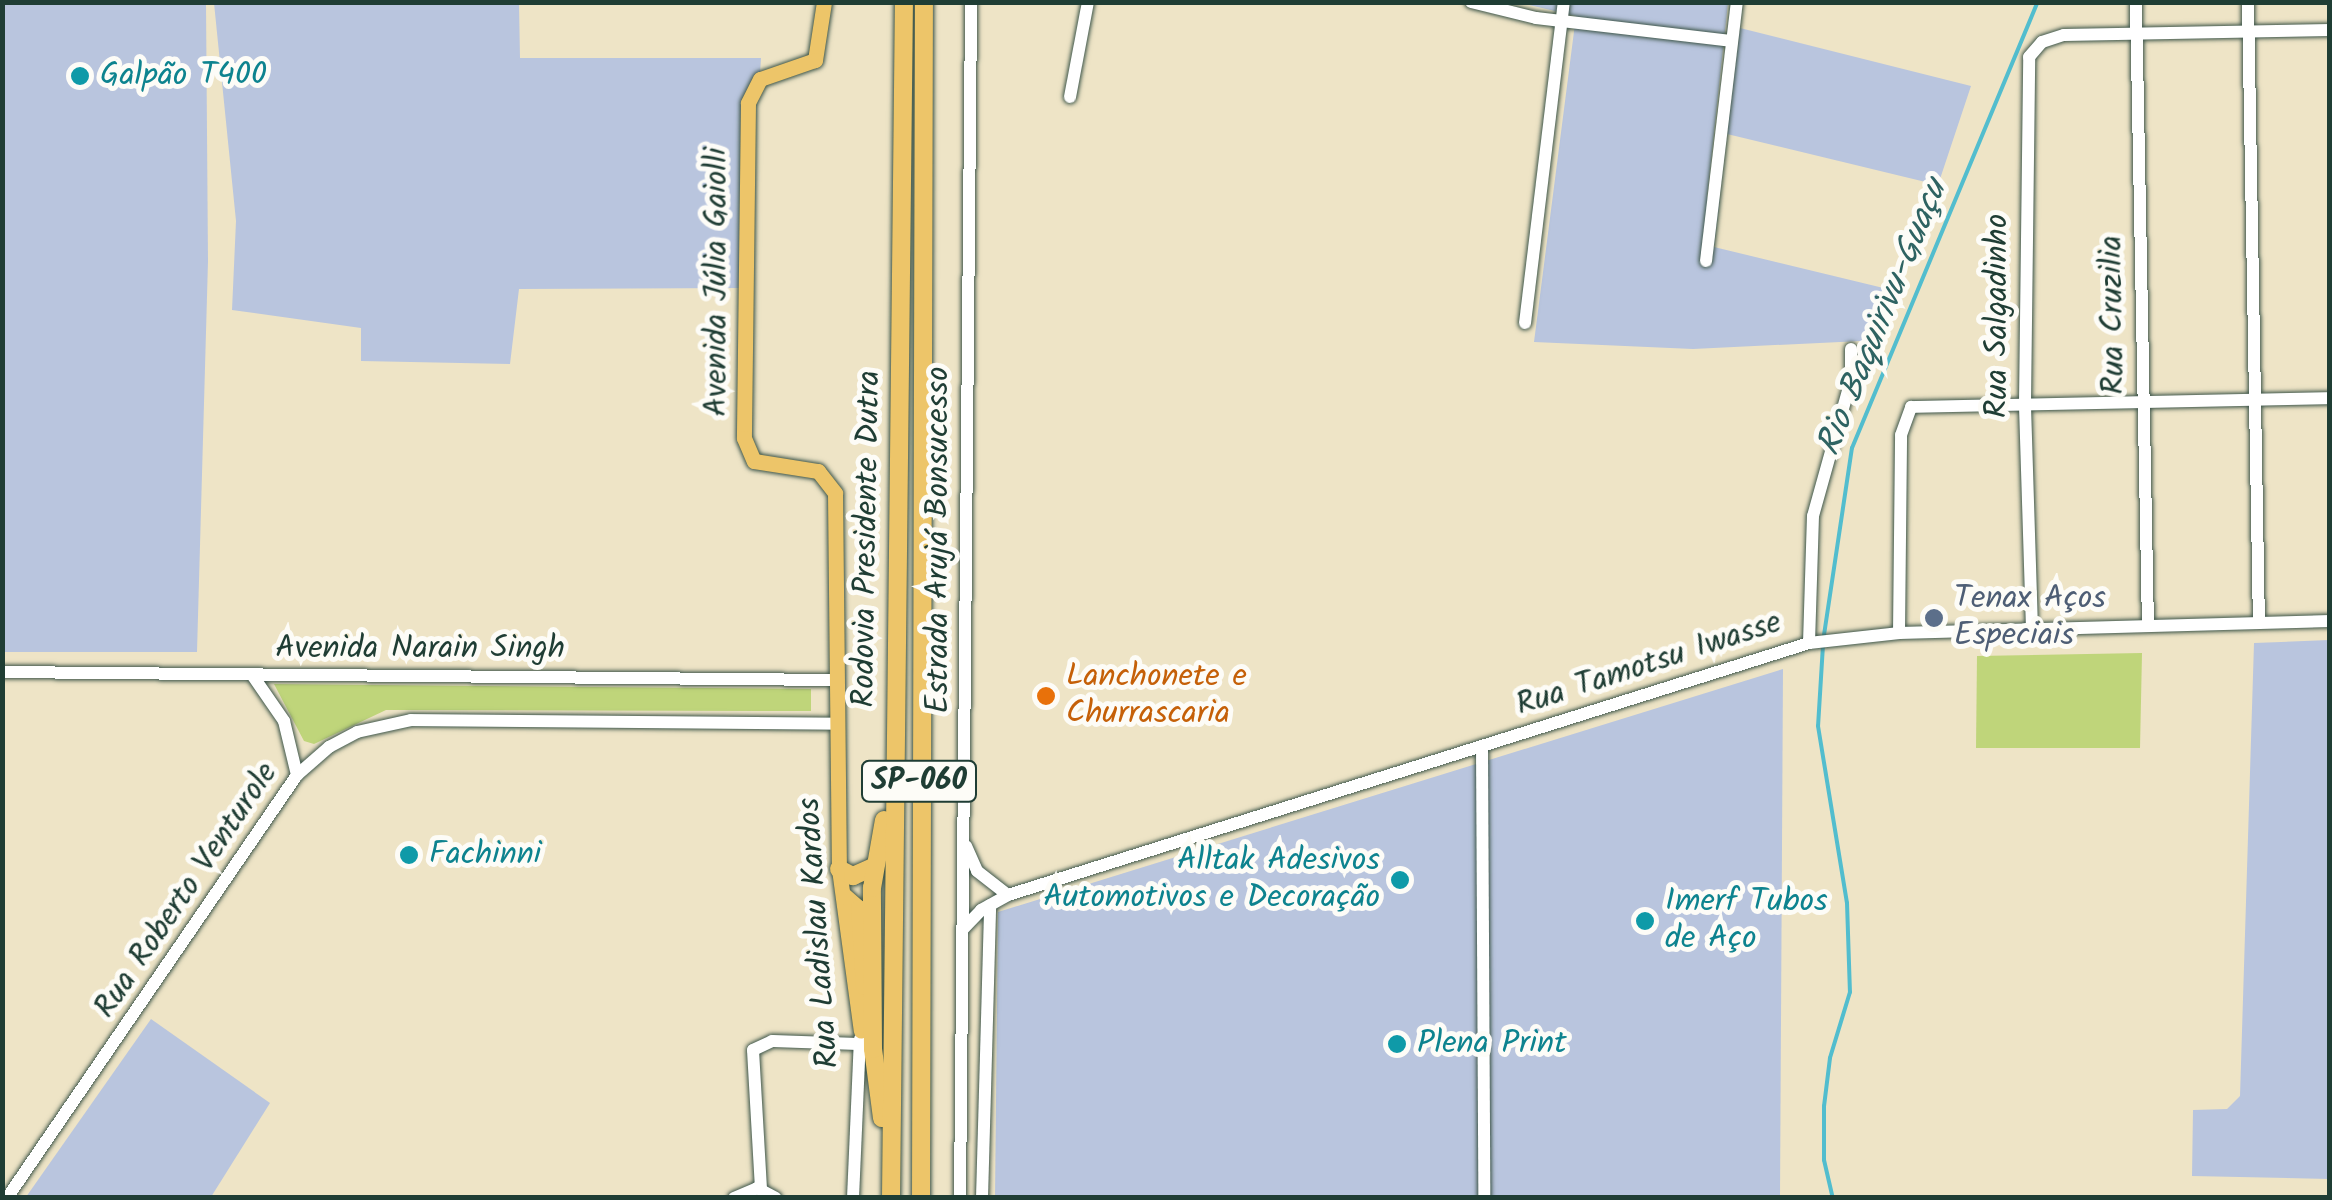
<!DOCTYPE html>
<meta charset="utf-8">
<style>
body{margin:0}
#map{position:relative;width:2332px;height:1200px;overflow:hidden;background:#eee4c6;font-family:Kalam,sans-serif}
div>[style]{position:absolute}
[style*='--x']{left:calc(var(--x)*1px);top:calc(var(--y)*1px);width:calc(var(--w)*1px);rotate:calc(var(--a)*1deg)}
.industrial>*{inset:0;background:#b9c5de}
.green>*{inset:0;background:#bfd57a}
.stream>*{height:4px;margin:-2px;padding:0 2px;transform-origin:2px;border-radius:2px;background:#52bdce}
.roads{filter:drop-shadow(0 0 2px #3e564a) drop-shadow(0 0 2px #3e564a)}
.minor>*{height:12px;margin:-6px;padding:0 6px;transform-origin:6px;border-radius:6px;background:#fff}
.major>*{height:15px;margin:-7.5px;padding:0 7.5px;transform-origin:7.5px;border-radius:7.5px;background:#edc569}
.highway>*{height:18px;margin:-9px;padding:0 9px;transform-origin:9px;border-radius:9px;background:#edc569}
.dots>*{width:28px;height:28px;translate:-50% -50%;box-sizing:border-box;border:5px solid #fdfcf7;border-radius:50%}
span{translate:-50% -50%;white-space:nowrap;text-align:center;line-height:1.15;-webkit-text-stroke:10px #fdfcf7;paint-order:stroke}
.shield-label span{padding:2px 8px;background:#fdfcf7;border:2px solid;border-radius:8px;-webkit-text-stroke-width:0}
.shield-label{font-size:30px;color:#1f3d34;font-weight:700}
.culture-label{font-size:32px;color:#0d838f}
.left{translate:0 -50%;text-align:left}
.right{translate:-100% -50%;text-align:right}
.street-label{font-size:32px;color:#1f3d34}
.service-label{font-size:32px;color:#4e5e75}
.food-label{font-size:32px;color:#c56008}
.water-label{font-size:35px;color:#2e6362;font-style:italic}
.frame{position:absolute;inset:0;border:5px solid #1f3d34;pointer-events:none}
</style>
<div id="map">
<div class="industrial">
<i style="clip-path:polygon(3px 2px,206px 3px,208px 261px,197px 652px,3px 652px)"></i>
<i style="clip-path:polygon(214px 3px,519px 3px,520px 58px,761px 58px,760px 74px,749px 90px,742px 288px,519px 289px,510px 364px,361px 361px,361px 328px,232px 310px,236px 221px)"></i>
<i style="clip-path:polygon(1521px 3px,1728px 3px,1707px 197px,1720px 199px,1714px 247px,1900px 292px,1882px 340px,1693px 349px,1534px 342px,1576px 16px)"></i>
<i style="clip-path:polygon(1740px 28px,1971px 86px,1938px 185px,1727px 134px)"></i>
<i style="clip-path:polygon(2329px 640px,2329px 1179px,2192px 1176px,2193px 1110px,2227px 1109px,2240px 1096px,2254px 643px)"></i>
<i style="clip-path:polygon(1783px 669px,1780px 1197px,995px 1198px,998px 912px)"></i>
<i style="clip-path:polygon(151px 1019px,270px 1103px,211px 1197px,26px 1197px)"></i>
</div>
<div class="green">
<i style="clip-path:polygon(2142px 653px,2140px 748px,1976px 748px,1977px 656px)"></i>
<i style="clip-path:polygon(274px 684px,811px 689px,811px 711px,386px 710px,314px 744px,304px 741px)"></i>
</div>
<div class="stream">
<i style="--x:1824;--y:635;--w:189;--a:-81.5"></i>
<i style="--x:1852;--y:448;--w:483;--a:-67.4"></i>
<i style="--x:1823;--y:645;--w:81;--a:93.5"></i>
<i style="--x:1818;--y:726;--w:179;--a:80.7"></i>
<i style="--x:1847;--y:903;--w:89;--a:88.1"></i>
<i style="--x:1850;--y:992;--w:69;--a:106.9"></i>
<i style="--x:1830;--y:1058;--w:48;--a:97.1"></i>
<i style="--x:1824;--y:1106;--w:54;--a:90"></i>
<i style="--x:1824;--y:1160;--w:39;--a:77"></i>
</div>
<div class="roads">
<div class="minor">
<i style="--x:1471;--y:2;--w:67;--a:13.8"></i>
<i style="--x:1536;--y:18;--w:196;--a:6.7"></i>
<i style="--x:2136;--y:2;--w:624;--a:88.9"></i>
<i style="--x:2248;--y:2;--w:621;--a:88.99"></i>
<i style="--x:1070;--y:97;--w:97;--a:-79.3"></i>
<i style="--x:1706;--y:261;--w:261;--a:-83.2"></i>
<i style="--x:1525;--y:323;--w:323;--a:-83.1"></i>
<i style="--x:2032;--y:629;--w:226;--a:-91.8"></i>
<i style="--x:2025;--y:403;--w:346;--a:-89.3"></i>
<i style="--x:2029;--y:57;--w:20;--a:-49"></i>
<i style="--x:2042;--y:42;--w:23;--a:-18"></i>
<i style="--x:2064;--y:35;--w:266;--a:-1.1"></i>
<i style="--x:1899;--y:633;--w:198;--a:-89.4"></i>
<i style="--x:1901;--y:435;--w:30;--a:-70"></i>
<i style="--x:1911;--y:407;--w:419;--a:-1.2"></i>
<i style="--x:1809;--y:643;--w:127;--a:-88.2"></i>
<i style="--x:1813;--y:516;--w:141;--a:-74.4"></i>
<i style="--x:1851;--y:380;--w:31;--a:-90"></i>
<i style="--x:2;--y:672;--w:835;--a:0.55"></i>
<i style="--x:253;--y:676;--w:55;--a:55.4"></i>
<i style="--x:284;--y:721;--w:56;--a:76.5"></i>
<i style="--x:1482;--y:746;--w:452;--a:89.7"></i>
<i style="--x:966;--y:846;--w:27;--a:66"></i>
<i style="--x:977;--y:871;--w:39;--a:38"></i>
<i style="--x:962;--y:930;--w:28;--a:-46"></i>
<i style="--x:981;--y:910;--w:31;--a:-29"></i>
<i style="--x:1008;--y:895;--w:840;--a:-17.46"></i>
<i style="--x:1809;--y:643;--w:91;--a:-6.3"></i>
<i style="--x:1899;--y:633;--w:431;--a:-1.6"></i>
<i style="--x:761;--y:1189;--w:139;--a:-93.3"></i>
<i style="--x:753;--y:1050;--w:21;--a:-25"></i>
<i style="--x:772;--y:1041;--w:87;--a:2"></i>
<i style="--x:7;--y:1198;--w:513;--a:-55.57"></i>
<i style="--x:297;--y:775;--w:43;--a:-41.2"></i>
<i style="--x:329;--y:747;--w:32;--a:-28"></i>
<i style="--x:357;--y:732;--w:55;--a:-12.5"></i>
<i style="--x:411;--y:720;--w:426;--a:0.5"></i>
<i style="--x:734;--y:1198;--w:25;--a:-23"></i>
<i style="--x:757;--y:1188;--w:21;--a:28"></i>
<i style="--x:853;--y:1198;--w:159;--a:-87.5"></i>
<i style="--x:960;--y:1198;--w:1196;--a:-89.47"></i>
<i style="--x:982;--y:1198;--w:293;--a:-88.4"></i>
</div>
<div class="major">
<i style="--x:824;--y:2;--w:59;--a:98.8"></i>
<i style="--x:815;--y:60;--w:58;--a:160.9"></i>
<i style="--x:760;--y:79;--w:27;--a:117"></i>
<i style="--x:748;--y:103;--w:335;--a:90.7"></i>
<i style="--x:744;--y:438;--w:25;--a:67"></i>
<i style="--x:754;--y:461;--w:65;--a:8.9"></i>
<i style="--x:818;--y:471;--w:28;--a:52"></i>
<i style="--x:835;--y:493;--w:376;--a:89.4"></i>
<i style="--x:839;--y:869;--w:163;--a:82.3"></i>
<i style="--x:843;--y:894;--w:20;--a:41"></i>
<i style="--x:858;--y:907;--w:80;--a:86.4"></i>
</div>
<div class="highway">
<i style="--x:839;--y:869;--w:16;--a:27"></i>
<i style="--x:853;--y:876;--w:24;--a:-24"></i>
<i style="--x:882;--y:1118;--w:70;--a:-97.4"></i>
<i style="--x:873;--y:1049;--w:161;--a:-90.4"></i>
<i style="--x:872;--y:888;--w:69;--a:-80"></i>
<i style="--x:891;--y:1198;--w:1196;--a:-89.38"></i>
<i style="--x:921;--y:1198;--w:1196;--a:-89.86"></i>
</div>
</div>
<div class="dots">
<i style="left:80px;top:76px;background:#0f9aa8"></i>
<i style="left:1934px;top:618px;background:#5c6f8a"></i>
<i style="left:1046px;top:696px;background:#e8710a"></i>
<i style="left:409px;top:855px;background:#0f9aa8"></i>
<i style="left:1400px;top:880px;background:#0f9aa8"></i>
<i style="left:1645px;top:921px;background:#0f9aa8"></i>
<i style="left:1397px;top:1044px;background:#0f9aa8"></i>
</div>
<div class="shield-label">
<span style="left:919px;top:781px">SP-060</span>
</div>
<div class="culture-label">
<span class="left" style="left:100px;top:76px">Galpão T400</span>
<span class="left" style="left:429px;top:855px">Fachinni</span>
<span class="right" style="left:1380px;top:880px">Alltak Adesivos<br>Automotivos e Decoração</span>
<span class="left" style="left:1665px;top:921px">Imerf Tubos<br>de Aço</span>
<span class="left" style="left:1417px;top:1044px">Plena Print</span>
</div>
<div class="street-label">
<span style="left:718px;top:282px;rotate:-90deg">Avenida Júlia Gaiolli</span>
<span style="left:2114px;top:315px;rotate:-91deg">Rua Cruzilia</span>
<span style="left:1998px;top:316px;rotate:-90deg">Rua Salgadinho</span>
<span style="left:868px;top:539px;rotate:-89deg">Rodovia Presidente Dutra</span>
<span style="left:939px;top:540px;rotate:-90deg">Estrada Arujá Bonsucesso</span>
<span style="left:420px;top:649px">Avenida Narain Singh</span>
<span style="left:1649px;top:665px;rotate:-18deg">Rua Tamotsu Iwasse</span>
<span style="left:187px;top:891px;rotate:-56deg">Rua Roberto Venturole</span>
<span style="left:820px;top:933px;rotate:-94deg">Rua Ladislau Kardos</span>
</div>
<div class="service-label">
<span class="left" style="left:1954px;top:618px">Tenax Aços<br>Especiais</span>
</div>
<div class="food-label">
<span class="left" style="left:1066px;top:696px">Lanchonete e<br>Churrascaria</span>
</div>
<div class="water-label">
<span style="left:1883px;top:318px;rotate:-68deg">Rio Baquirivu-Guaçu</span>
</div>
<div class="frame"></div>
</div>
